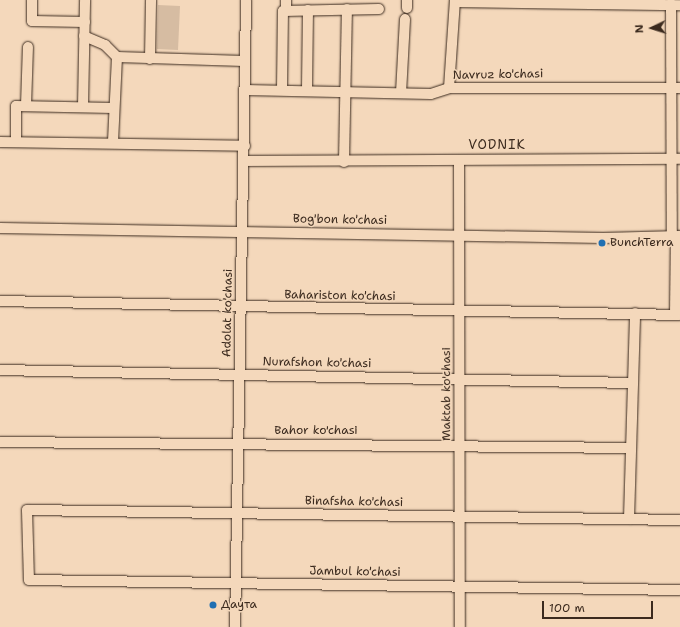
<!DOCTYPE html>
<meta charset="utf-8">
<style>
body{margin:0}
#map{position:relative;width:680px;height:627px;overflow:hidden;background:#f4d8bb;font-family:"Shantell Sans",sans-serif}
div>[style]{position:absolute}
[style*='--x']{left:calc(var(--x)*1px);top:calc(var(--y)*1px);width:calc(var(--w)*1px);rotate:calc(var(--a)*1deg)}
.green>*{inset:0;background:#d6bca2}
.roads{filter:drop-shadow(0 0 1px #3b2a1e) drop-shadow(0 0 1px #3b2a1e)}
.minor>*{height:10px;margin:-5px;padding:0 5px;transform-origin:5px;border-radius:5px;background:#f4d8bb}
.dots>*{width:11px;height:11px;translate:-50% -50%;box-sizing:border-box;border:2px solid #f4d8bb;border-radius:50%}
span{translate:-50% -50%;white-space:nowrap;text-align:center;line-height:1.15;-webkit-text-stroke:3px #f4d8bb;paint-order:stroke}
.street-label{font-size:12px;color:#3b2a1e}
.poi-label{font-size:12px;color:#3b2a1e}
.left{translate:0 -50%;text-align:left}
.neighbourhood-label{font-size:13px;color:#3b2a1e;letter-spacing:1px}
.north{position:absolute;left:632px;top:8px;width:40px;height:40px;-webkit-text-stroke:3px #f4d8bb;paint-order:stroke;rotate:266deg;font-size:11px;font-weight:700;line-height:16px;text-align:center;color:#3b2a1e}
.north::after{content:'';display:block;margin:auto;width:14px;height:18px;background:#3b2a1e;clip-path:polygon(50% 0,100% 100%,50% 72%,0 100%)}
.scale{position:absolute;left:542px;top:601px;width:111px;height:18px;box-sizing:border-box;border:2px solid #3b2a1e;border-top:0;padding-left:5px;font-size:12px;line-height:14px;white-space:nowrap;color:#3b2a1e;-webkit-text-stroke:3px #f4d8bb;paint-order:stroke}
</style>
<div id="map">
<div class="green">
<i style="clip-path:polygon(158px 5px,180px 6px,178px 50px,157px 49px)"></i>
</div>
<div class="roads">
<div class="minor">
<i style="--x:32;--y:0;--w:21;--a:90"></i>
<i style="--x:32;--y:21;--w:53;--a:1.1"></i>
<i style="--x:286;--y:0;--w:11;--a:90"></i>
<i style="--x:455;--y:2;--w:225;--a:0.8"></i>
<i style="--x:671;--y:4;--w:232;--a:89.8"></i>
<i style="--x:407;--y:8;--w:8;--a:-90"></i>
<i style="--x:84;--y:36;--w:23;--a:23"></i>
<i style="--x:105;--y:45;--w:17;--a:45"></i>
<i style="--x:117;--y:57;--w:86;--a:92.7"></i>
<i style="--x:117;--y:57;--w:127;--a:1.8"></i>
<i style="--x:150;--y:59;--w:59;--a:-89"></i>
<i style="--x:449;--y:88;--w:88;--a:-86.1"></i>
<i style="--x:245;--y:90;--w:186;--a:1.2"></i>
<i style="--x:431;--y:94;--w:19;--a:-18"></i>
<i style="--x:449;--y:88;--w:231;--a:0"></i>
<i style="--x:282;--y:90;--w:79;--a:-89.3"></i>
<i style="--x:283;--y:11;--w:96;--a:-1.2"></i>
<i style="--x:307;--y:90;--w:80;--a:-89.3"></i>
<i style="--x:401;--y:93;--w:74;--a:-86.9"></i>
<i style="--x:26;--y:106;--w:59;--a:-88.1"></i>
<i style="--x:83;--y:107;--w:107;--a:-88.9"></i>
<i style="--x:0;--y:142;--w:245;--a:0.9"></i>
<i style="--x:16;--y:142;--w:36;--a:-90"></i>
<i style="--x:16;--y:106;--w:97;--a:1.2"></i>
<i style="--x:459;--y:160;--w:467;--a:89.9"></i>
<i style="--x:245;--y:161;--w:435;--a:-0.3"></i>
<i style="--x:344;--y:162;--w:153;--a:-88.9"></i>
<i style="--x:0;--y:228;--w:603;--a:0.95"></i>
<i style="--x:603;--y:238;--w:77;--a:-1.5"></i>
<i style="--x:0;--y:301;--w:680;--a:1.18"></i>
<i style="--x:675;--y:314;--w:78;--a:-89.3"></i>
<i style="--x:0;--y:370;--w:633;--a:1.18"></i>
<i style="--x:0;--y:442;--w:631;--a:0.54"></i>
<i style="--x:629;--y:519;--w:206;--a:-88.3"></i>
<i style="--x:680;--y:520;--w:653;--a:-179.12"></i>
<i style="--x:27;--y:510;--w:70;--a:88.4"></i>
<i style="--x:29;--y:580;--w:651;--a:0.88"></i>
<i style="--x:235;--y:627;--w:627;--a:-88.99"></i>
</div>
</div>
<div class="dots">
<i style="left:602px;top:243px;background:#1f6fb2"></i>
<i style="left:213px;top:605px;background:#1f6fb2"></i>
</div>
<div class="street-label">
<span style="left:498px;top:75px;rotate:-1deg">Navruz ko'chasi</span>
<span style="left:340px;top:220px;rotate:1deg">Bog'bon ko'chasi</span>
<span style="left:340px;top:296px;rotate:1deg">Bahariston ko'chasi</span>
<span style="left:228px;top:313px;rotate:-89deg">Adolat ko'chasi</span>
<span style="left:317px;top:363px;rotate:1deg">Nurafshon ko'chasi</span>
<span style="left:447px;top:394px;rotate:-90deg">Maktab ko'chasi</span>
<span style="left:316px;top:431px">Bahor ko'chasi</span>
<span style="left:354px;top:502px;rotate:1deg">Binafsha ko'chasi</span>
<span style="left:355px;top:572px;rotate:1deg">Jambul ko'chasi</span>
</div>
<div class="poi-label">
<span class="left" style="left:610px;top:243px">BunchTerra</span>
<span class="left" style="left:221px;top:605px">Даута</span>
</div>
<div class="neighbourhood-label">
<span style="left:497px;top:145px">VODNIK</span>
</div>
<div class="north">N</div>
<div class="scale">100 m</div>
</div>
